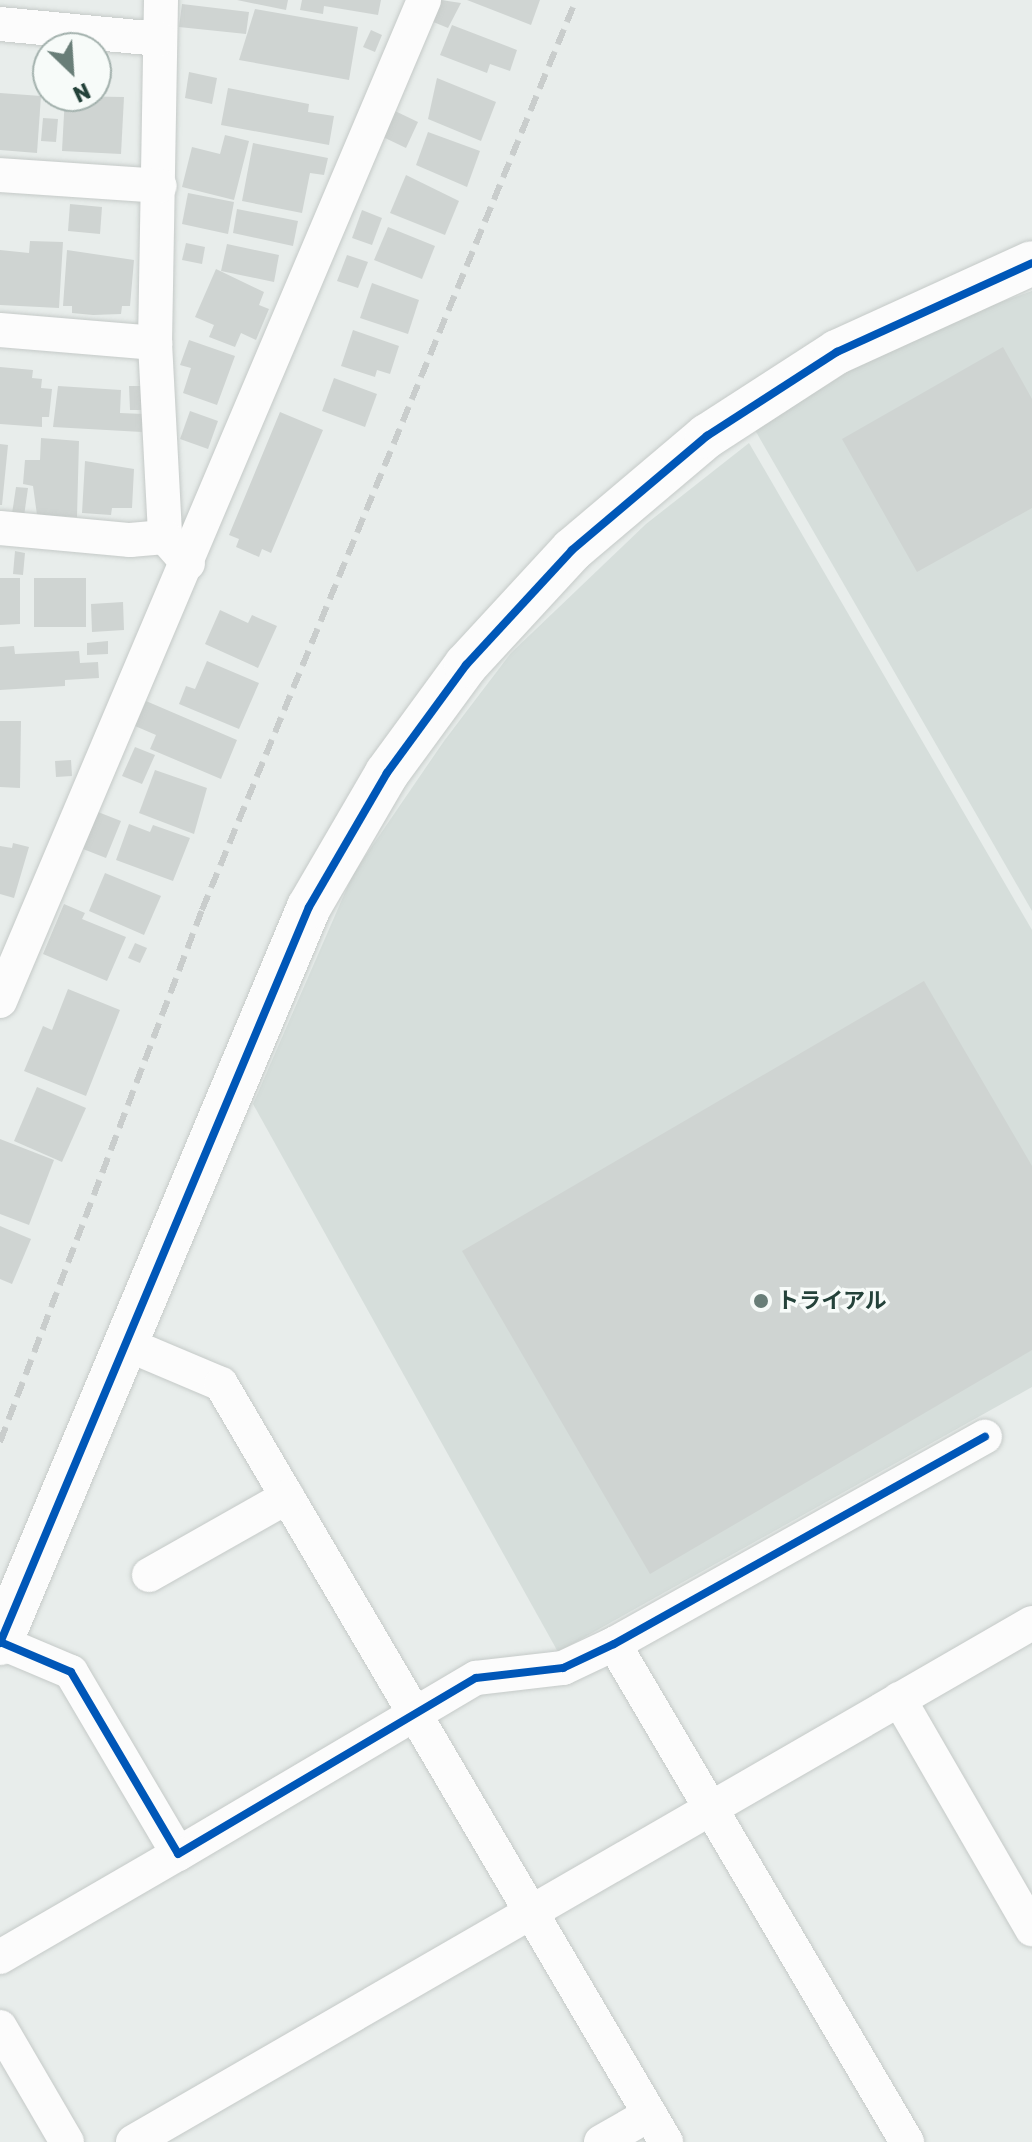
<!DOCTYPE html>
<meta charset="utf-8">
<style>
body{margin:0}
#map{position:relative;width:1032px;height:2142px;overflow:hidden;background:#e8edeb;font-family:Rubik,"Noto Sans JP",sans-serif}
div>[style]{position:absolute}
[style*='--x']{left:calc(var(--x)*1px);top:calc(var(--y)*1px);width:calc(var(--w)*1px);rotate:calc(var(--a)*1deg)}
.built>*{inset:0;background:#d6dedb}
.building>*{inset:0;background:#cfd4d2}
.roads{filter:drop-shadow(0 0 2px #c5cac8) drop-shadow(0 0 2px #c5cac8)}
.minor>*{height:34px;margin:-17px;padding:0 17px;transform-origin:17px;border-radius:17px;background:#fcfcfc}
.tertiary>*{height:44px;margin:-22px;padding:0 22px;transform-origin:22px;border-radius:22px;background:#fcfcfc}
.rail>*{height:6px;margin-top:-3px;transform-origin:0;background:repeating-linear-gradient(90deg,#c9cdcc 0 16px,transparent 0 24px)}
.cycleway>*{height:8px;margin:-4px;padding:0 4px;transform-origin:4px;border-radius:4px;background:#0057b8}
.dots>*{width:22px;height:22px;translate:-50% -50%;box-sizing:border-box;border:4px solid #f7fbf9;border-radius:50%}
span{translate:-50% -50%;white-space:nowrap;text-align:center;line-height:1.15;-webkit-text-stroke:7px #f7fbf9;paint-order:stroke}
.poi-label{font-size:22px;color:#24423a;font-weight:700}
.left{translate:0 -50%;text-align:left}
.north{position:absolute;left:32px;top:32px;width:80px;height:80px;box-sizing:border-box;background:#f7fbf9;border:2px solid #a3b1ad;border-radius:50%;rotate:155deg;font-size:22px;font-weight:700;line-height:32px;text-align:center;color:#24423a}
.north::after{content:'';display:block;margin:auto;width:28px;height:36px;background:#697e78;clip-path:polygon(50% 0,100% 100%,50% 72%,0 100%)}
</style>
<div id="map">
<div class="built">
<i style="clip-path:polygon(1032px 291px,1032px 911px,755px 430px,849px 371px,984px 308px)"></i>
<i style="clip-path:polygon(749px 443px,1032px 930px,1032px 1387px,558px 1652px,253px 1104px,353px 874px,444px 741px,511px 653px,646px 524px)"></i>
</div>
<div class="building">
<i style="clip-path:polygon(237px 0,288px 0,286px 10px)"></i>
<i style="clip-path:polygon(302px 0,381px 0,378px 15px,324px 6px,323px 14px,300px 10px)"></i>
<i style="clip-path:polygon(441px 0,461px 3px,448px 28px,431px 21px)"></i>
<i style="clip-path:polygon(467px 0,540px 0,531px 25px)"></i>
<i style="clip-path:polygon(182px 4px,249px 12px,246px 34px,179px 27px)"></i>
<i style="clip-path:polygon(255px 9px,358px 27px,349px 80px,239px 60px)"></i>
<i style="clip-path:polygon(452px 25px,517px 50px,510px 71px,490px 64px,487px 73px,440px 55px)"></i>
<i style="clip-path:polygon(371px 30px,382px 35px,375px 52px,363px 47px)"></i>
<i style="clip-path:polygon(189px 72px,217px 78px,212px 104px,185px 98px)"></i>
<i style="clip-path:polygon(437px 78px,496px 102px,481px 141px,428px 119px)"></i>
<i style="clip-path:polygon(228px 88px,309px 104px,308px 112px,334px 116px,329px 145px,221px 125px)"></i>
<i style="clip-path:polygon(0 93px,41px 96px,37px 153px,0 150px)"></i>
<i style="clip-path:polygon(65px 96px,124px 97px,121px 154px,62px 151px)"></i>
<i style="clip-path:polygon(395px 111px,418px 122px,406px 148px,383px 137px)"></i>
<i style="clip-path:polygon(43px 118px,58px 119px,56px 142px,41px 141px)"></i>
<i style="clip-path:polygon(428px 132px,480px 151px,467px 187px,416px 165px)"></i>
<i style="clip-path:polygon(225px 135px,249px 141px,234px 200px,182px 187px,192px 147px,220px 154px)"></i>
<i style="clip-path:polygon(253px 143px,328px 158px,324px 175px,310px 173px,302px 213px,242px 201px)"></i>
<i style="clip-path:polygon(406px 175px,459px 201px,445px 235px,390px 213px)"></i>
<i style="clip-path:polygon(188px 193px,234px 202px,228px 234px,182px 224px)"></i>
<i style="clip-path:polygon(70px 204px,102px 207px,100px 234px,68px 231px)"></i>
<i style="clip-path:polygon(237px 209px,298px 221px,293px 246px,233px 233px)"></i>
<i style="clip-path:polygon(362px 210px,382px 218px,372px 245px,352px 238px)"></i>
<i style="clip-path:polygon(388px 227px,435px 246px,422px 279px,374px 260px)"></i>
<i style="clip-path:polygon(30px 241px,63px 242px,59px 308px,0 305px,0 250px,29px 253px)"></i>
<i style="clip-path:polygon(186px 243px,205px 247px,202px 264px,182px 260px)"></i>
<i style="clip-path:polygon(227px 244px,279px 255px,274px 282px,221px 271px)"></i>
<i style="clip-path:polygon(67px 250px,134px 260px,130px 306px,122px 306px,121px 314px,93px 315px,72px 313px,72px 306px,63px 306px)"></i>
<i style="clip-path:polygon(347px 255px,368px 262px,358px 288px,337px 281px)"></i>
<i style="clip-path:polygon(216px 269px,264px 292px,259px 305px,269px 309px,256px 340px,241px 333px,235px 347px,209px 337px,214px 325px,195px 317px)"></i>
<i style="clip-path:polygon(372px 283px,419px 300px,408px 334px,360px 318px)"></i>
<i style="clip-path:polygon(353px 330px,399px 346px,390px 374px,377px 370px,375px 377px,341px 366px)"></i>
<i style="clip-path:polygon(189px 340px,235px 356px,217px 405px,183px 393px,191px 368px,180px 365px)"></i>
<i style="clip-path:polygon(1003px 347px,1032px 399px,1032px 508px,917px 572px,842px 439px)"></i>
<i style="clip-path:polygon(0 367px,33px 370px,32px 378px,42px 379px,41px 388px,52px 389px,49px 417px,42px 417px,42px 427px,0 424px)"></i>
<i style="clip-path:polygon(334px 378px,377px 394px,365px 427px,322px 411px)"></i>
<i style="clip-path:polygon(58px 386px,121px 390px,120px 413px,143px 414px,142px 432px,53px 427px)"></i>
<i style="clip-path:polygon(129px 386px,144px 386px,144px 410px,130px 410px)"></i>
<i style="clip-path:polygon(190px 411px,218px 421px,208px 449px,180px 439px)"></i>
<i style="clip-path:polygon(280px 412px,323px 430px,271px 553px,262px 549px,259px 557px,236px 547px,239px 539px,229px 535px)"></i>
<i style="clip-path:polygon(41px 438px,79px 441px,77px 517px,37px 515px,33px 486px,23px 484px,25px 460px,40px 460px)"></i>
<i style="clip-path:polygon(0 444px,8px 445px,2px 505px,0 505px)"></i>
<i style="clip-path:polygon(85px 461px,134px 469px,132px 508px,112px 508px,111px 515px,82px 513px)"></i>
<i style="clip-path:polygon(16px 487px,28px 488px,24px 516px,12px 514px)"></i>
<i style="clip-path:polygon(15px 551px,25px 553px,23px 575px,13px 574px)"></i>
<i style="clip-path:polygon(0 578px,20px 578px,20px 624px,0 625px)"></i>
<i style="clip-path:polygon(34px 578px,86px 578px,86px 627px,34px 627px)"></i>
<i style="clip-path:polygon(123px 602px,124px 630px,92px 632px,91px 604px)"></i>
<i style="clip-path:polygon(220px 610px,248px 623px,252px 615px,277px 626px,258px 668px,205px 644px)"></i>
<i style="clip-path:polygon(108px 641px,108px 654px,87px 655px,87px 643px)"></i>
<i style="clip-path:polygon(14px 646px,15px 654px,79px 651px,80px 663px,98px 662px,99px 678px,65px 680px,65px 686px,0 690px,0 647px)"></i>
<i style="clip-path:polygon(207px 661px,259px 683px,239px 729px,179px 704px,186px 686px,195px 689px)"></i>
<i style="clip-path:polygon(146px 701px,237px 740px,221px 779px,150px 749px,156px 735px,135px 726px)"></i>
<i style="clip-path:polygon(0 721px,21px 721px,20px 788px,0 787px)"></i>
<i style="clip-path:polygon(135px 747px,155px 755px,142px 784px,122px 776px)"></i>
<i style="clip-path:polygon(71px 760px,72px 776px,56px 777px,55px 761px)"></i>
<i style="clip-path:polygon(155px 770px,207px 788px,194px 834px,139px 813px)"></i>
<i style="clip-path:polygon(98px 812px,121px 821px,106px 858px,83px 849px)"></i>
<i style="clip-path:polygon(129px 824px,150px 832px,153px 825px,190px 838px,173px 881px,116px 860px)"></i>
<i style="clip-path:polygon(13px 843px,29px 847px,14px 898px,0 894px,0 846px,12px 848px)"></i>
<i style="clip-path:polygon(105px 873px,161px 896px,144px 935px,89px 911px)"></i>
<i style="clip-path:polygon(64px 904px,85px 913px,82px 919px,126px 937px,107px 981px,43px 954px)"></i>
<i style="clip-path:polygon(135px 943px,147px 948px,140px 963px,128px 958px)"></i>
<i style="clip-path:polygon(924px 981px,1032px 1166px,1032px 1350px,650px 1574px,462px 1251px)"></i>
<i style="clip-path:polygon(68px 989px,120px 1010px,86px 1096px,24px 1071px,43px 1026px,52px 1030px)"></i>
<i style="clip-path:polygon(37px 1087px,86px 1108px,62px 1162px,14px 1141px)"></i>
<i style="clip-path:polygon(0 1139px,54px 1160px,29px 1225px,0 1214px)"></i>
<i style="clip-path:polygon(0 1226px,31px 1239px,12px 1284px,0 1279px)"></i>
</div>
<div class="roads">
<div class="minor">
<i style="--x:161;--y:0;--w:343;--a:91"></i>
<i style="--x:155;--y:343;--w:194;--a:87"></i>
<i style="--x:165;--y:537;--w:35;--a:49"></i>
<i style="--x:0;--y:24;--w:160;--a:5.4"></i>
<i style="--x:0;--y:175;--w:160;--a:3.9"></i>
<i style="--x:0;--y:330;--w:156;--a:4.8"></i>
<i style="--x:0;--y:528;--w:131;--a:5.3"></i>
<i style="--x:130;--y:540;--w:35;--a:-5"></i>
<i style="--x:0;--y:1001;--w:1087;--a:-67.04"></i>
<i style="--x:124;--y:1343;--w:105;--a:22.9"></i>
<i style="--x:221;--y:1384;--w:879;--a:59.58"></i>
<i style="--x:149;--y:1575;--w:159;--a:-29.5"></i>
<i style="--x:0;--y:1642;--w:77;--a:22.9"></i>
<i style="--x:71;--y:1672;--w:211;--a:59.5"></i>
<i style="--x:178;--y:1854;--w:346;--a:-30.6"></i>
<i style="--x:476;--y:1678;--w:88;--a:-6.6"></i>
<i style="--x:563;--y:1668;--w:56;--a:-25.2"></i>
<i style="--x:614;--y:1644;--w:425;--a:-29.2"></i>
<i style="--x:614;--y:1644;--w:578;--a:59.53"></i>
<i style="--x:899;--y:1699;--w:266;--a:60"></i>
<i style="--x:0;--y:1957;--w:206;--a:-30.1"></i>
<i style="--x:0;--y:2027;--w:133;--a:59.8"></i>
<i style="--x:133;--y:2142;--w:1038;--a:-30"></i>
<i style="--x:601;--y:2142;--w:56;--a:-29.7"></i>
</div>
<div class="tertiary">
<i style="--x:0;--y:1643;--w:798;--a:-67.23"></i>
<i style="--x:309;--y:907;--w:155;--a:-59.8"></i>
<i style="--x:387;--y:773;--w:134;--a:-53.8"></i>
<i style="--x:466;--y:665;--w:156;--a:-47.3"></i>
<i style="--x:572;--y:550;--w:177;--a:-40.2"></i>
<i style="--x:707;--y:436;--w:155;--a:-32.9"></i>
<i style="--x:837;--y:352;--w:214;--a:-24.5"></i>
</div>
</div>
<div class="rail">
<i style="--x:0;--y:1442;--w:569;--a:-69.21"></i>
<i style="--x:202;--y:910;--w:984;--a:-67.66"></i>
</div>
<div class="cycleway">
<i style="--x:0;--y:1642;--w:77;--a:22.9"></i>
<i style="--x:71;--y:1672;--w:211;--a:59.5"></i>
<i style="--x:178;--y:1854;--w:346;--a:-30.6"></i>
<i style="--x:476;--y:1678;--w:88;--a:-6.6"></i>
<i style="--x:563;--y:1668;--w:56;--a:-25.2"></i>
<i style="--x:614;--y:1644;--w:425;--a:-29.2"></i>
<i style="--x:0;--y:1643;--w:798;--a:-67.23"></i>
<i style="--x:309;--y:907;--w:155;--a:-59.8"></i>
<i style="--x:387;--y:773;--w:134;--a:-53.8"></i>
<i style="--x:466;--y:665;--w:156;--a:-47.3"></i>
<i style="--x:572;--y:550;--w:177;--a:-40.2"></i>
<i style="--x:707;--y:436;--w:155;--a:-32.9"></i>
<i style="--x:837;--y:352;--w:214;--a:-24.5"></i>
</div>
<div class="dots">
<i style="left:761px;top:1301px;background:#697e78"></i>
</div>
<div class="poi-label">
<span class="left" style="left:777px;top:1301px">トライアル</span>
</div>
<div class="north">N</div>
</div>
